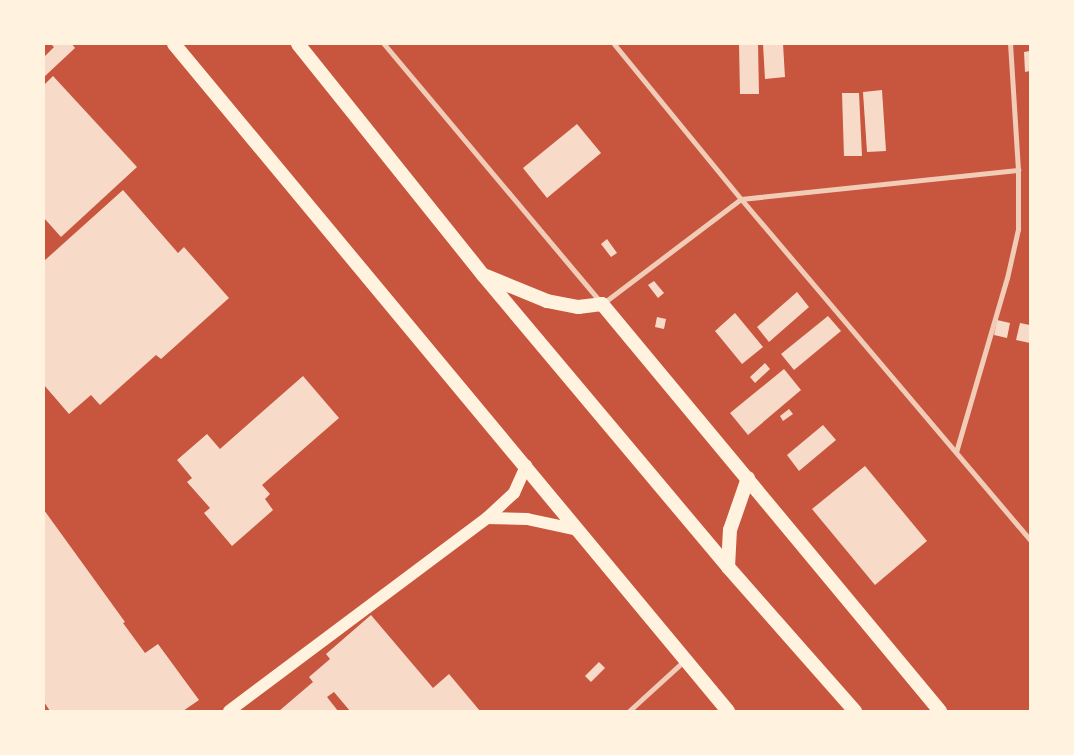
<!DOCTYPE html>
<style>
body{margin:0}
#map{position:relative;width:1074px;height:755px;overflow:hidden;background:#c8553d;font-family:Montserrat,sans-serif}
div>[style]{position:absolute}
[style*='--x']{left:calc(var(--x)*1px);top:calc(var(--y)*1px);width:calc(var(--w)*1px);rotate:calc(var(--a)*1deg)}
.building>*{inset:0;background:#f7dbc8}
.minor>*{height:5px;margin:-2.5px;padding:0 2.5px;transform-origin:2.5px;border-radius:2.5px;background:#f1ccb7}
.primary>*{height:12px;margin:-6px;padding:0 6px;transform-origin:6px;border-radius:6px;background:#fff3e0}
.trunk>*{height:14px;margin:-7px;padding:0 7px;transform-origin:7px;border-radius:7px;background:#fff3e0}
span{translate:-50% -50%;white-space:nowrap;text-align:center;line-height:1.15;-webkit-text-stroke:4px #fff3e0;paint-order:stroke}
.frame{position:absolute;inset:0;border:45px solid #fff3e0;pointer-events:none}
</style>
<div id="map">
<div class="building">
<i style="clip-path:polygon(51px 44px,72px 44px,75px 48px,44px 77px,44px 57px,54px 47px)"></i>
<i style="clip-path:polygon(739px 44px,758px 44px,759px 94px,740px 94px)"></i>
<i style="clip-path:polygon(763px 44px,783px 44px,785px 77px,765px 79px)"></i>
<i style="clip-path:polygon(1030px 51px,1030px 71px,1025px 72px,1024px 52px)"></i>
<i style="clip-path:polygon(53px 76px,137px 167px,61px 237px,44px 218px,44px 85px)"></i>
<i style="clip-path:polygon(882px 90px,886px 151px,867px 152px,863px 92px)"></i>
<i style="clip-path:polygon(842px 93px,859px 93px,862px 156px,844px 156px)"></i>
<i style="clip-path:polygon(577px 124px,601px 153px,547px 198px,523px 168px)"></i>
<i style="clip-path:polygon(123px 190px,178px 253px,184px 247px,229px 298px,161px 359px,156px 355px,100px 405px,91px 395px,69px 414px,44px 385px,44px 261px)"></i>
<i style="clip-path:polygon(607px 239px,617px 253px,611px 257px,601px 244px)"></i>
<i style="clip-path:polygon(654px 281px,664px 293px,658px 298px,648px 285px)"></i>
<i style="clip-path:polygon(797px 292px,809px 307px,769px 342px,757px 327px)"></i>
<i style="clip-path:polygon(735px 313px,763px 347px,742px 364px,715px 331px)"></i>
<i style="clip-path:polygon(828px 316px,841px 331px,794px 370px,781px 354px)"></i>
<i style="clip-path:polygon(657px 317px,666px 319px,664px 329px,655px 327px)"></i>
<i style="clip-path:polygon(997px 320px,1010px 323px,1007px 338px,994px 335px)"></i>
<i style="clip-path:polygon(1020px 323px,1030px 325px,1030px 343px,1016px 340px)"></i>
<i style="clip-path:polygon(765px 363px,770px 369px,755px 383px,750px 377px)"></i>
<i style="clip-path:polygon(784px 369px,801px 390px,748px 435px,730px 413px)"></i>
<i style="clip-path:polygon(303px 376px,339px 418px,262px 485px,270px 494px,265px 499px,273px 510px,232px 546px,204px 513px,210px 508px,187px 482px,192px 478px,177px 460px,207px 434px,220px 449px)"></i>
<i style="clip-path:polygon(789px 409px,793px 414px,783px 421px,780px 416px)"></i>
<i style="clip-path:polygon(823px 425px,836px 440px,799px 471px,787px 455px)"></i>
<i style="clip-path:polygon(865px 466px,927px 541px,875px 585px,812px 509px)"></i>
<i style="clip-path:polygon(44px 510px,125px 622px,123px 623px,145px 653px,158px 644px,199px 700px,183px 711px,50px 711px,44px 702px)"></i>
<i style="clip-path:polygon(371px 615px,433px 688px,449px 674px,480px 711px,350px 711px,334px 692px,327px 697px,338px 711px,279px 711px,313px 682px,309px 677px,330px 659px,326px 654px)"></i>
<i style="clip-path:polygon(599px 662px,605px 668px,591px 682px,585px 676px)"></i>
</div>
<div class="minor">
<i style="--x:384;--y:44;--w:339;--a:50"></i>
<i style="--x:602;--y:304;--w:174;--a:-37.1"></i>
<i style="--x:741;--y:199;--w:279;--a:-6"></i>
<i style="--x:614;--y:44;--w:200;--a:50.7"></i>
<i style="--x:741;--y:199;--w:447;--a:49.7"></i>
<i style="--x:956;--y:452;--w:181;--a:-73.7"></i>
<i style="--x:1007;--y:278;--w:50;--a:-77.3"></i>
<i style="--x:1018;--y:229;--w:59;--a:-90"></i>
<i style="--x:1018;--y:170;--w:126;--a:-93.6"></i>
<i style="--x:629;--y:711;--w:74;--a:-42.3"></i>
</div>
<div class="primary">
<i style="--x:487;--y:518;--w:40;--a:1.4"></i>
<i style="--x:527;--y:519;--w:52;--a:12.2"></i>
<i style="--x:229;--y:711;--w:322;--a:-36.8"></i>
<i style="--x:487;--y:518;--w:37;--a:-43"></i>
<i style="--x:514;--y:493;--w:30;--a:-66"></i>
</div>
<div class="trunk">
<i style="--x:174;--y:44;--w:867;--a:50.29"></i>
<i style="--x:298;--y:44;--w:296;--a:51.3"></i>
<i style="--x:483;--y:275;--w:381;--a:50"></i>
<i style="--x:728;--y:567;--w:192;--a:48.6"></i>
<i style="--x:486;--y:276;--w:66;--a:22.3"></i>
<i style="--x:547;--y:301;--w:32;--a:11"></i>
<i style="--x:578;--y:307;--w:24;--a:-7"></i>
<i style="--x:602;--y:304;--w:529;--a:50.29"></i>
<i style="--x:728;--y:567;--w:37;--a:-87"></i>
<i style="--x:730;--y:530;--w:55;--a:-70.9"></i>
</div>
<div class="frame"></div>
</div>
